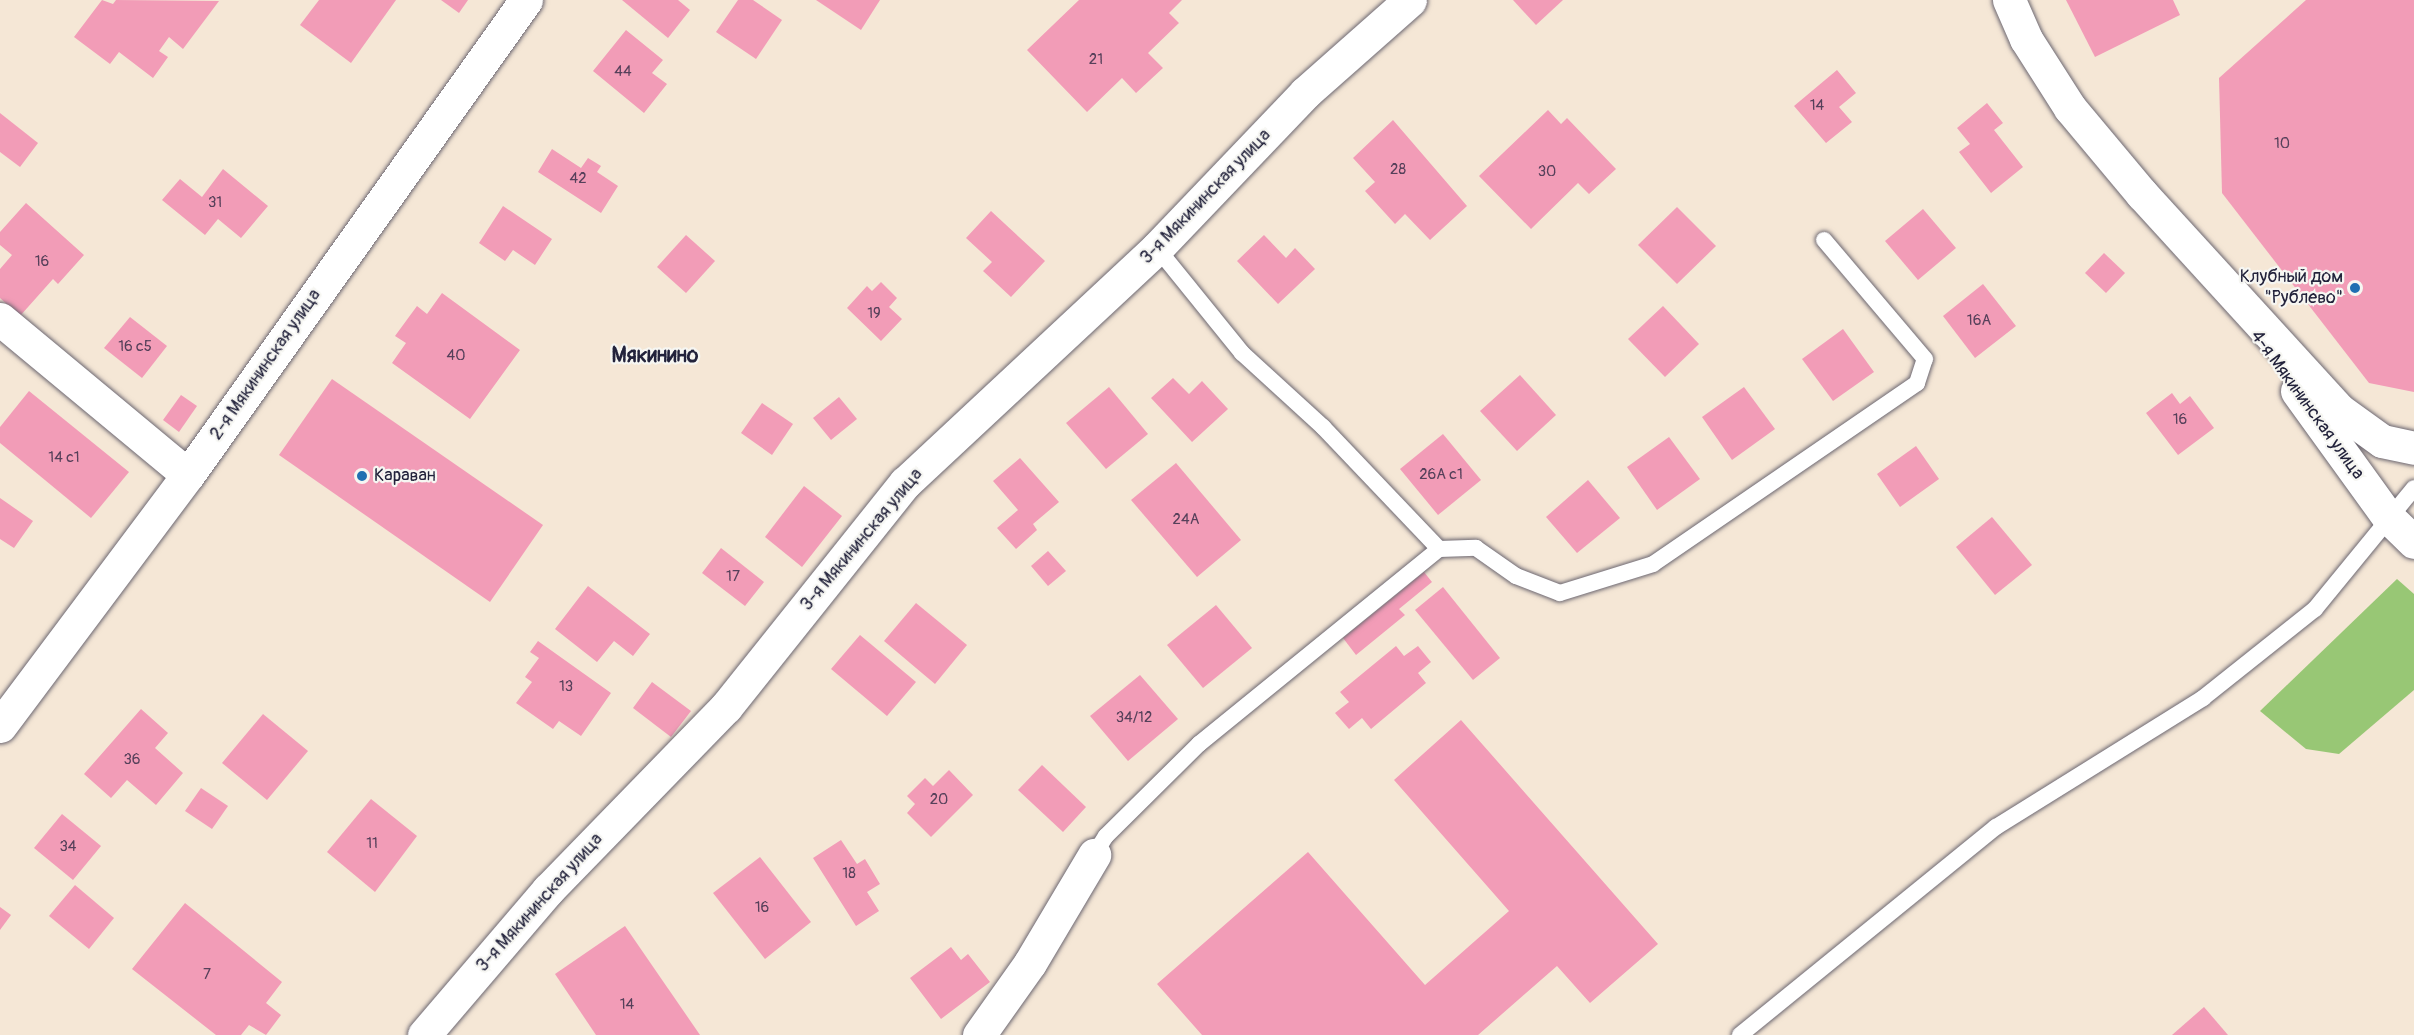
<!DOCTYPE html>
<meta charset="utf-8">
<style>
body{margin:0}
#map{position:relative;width:2414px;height:1035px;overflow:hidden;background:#f5e7d6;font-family:Pangolin,sans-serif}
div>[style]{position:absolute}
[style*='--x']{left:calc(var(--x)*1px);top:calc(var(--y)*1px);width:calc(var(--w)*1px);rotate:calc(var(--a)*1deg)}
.green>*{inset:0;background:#98c775}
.building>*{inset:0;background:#f29cb7}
.roads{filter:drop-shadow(0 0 2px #6c6771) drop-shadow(0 0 2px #6c6771)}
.service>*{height:16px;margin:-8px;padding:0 8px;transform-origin:8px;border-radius:8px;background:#fff}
.minor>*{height:33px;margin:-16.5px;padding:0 16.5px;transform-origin:16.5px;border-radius:16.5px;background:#fff}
.tertiary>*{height:33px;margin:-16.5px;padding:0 16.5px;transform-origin:16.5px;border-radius:16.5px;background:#fff}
.dots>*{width:16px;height:16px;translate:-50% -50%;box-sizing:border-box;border:3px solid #f6f6f2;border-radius:50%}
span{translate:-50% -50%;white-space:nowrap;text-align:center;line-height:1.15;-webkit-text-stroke:4.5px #f6f6f2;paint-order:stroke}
.number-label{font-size:15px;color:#56405a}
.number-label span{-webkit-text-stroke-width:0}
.street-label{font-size:18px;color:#22223b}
.poi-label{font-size:18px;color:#22223b}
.right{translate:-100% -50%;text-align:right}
.left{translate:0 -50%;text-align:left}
.quarter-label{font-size:21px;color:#22223b;font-weight:700}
</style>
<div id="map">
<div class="green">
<i style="clip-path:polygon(2397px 579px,2414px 594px,2414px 690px,2339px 754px,2306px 749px,2260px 711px)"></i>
</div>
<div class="building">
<i style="clip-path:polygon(102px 0,113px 4px,116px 0,219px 1px,183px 49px,169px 37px,159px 51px,168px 57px,153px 78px,119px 52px,110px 64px,74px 37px)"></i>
<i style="clip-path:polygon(319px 0,396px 0,351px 63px,300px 25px)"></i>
<i style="clip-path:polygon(441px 0,468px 0,459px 13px)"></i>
<i style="clip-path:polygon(622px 0,678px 0,690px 10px,668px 38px)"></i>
<i style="clip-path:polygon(738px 0,753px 0,782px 20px,756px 59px,716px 32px)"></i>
<i style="clip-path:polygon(816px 0,880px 0,861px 30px)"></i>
<i style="clip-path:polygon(1079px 0,1182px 0,1169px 13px,1179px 23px,1148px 53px,1163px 68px,1136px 93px,1122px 78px,1087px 112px,1027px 50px)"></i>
<i style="clip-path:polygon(1513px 0,1563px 0,1536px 25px)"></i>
<i style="clip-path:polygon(2066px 0,2173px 0,2180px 15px,2095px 57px)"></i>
<i style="clip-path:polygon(2306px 0,2414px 0,2414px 392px,2369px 383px,2222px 193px,2219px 78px)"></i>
<i style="clip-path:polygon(626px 30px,663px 60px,652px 73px,667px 84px,644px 113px,593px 71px)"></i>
<i style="clip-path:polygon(1837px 70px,1856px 93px,1839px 107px,1852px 122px,1826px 143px,1794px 106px)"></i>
<i style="clip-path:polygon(1987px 103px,2003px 123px,1994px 130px,2023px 167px,1991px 193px,1959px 152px,1970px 144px,1957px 128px)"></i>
<i style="clip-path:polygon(1548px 110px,1561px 124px,1567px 118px,1616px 169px,1589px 194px,1578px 183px,1531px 229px,1479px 176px)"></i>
<i style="clip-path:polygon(0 113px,38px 143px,20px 167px,0 152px)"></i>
<i style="clip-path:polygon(1393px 120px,1467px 206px,1430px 240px,1405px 214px,1395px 224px,1365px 191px,1375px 182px,1353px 158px)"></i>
<i style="clip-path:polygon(552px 149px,581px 168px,588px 158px,601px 166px,597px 172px,618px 186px,601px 213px,538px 172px)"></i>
<i style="clip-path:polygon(223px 169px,268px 206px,241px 238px,218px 219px,205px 235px,162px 200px,180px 179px,202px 197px)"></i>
<i style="clip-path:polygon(26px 203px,84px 255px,58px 284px,53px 279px,20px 316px,0 298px,0 269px,12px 255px,0 245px,0 232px)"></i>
<i style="clip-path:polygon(503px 206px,552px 239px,535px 265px,513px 250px,505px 261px,479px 243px)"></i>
<i style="clip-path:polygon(1677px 207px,1716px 246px,1677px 284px,1638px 245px)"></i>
<i style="clip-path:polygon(1923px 209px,1956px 248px,1918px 280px,1885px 241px)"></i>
<i style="clip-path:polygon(991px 211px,1045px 261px,1011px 297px,983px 271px,992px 262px,966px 238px)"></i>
<i style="clip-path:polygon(686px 235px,715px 261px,686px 293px,657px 267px)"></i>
<i style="clip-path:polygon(1264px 235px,1286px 258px,1295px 248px,1315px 269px,1278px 304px,1237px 261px)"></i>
<i style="clip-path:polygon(2104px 253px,2125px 273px,2106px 293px,2085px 273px)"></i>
<i style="clip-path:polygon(881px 282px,897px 298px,889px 307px,902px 319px,881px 341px,847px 308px,867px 286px,872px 291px)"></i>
<i style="clip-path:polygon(1983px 284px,2016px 326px,1975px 358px,1943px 316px)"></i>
<i style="clip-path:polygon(442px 293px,520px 350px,470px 419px,392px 363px,406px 343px,395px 336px,417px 306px,427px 314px)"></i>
<i style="clip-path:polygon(1663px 306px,1699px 344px,1665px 377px,1628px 339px)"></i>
<i style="clip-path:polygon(130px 317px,167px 346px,142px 378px,104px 348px)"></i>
<i style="clip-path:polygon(1843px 329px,1874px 372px,1833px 401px,1802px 359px)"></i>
<i style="clip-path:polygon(1520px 375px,1556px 415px,1517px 451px,1480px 411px)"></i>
<i style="clip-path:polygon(1173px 378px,1189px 394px,1202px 381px,1228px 409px,1192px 442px,1151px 398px)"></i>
<i style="clip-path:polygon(332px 379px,543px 525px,490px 602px,279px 455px)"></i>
<i style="clip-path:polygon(1109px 387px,1148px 434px,1106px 469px,1066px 423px)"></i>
<i style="clip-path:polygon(1744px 387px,1775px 429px,1732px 460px,1702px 417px)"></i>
<i style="clip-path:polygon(29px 391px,129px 472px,91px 518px,0 443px,0 427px)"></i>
<i style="clip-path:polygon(2172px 393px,2180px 404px,2190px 396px,2214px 428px,2178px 455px,2146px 413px)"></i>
<i style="clip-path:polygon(181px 395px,197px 406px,179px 432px,163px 420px)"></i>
<i style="clip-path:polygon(839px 397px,857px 419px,831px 440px,813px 418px)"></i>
<i style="clip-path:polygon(762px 403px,793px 424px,772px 455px,741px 433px)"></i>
<i style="clip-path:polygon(1443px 434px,1481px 480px,1438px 515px,1400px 469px)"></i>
<i style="clip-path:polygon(1669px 437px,1700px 479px,1657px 510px,1627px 467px)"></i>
<i style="clip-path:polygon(1916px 446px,1939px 479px,1900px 507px,1877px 474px)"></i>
<i style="clip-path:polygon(1020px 458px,1059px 502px,1033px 524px,1037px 530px,1016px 549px,997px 528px,1018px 510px,993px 481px)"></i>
<i style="clip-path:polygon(1176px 463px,1241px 540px,1197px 577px,1131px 500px)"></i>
<i style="clip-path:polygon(1588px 480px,1620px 518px,1577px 553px,1546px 517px)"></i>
<i style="clip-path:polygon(804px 486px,842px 516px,802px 567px,765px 537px)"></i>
<i style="clip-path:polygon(0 498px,33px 521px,14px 548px,0 539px)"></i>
<i style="clip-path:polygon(1992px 517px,2032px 565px,1995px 595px,1956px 547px)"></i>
<i style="clip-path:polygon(721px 548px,764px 582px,745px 606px,702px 573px)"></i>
<i style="clip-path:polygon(1048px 551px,1066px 571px,1048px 586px,1031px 566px)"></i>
<i style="clip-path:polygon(1424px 572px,1432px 582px,1399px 609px,1405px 615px,1356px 655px,1343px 638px)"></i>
<i style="clip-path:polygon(588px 586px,650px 634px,633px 656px,614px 641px,597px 662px,555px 629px)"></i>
<i style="clip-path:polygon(1443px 587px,1500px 658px,1473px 680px,1415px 610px)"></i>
<i style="clip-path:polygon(916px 603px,967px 645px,935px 684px,884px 641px)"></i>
<i style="clip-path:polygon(1216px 605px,1252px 648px,1203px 688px,1167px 645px)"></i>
<i style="clip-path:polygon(860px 635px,916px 682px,887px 716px,831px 669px)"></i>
<i style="clip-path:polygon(538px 641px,611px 693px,581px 736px,559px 721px,553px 729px,516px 703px,532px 682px,525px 677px,539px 658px,530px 652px)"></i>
<i style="clip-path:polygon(1396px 646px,1404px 656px,1418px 646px,1431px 662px,1418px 673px,1426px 683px,1371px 729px,1362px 718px,1349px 729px,1335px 713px,1349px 702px,1340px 692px)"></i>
<i style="clip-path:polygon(1140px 675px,1178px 719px,1128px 761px,1090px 716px)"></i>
<i style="clip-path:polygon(652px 682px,691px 711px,671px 737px,633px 708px)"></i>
<i style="clip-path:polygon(141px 709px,168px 733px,155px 748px,183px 773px,156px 805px,127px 780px,111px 798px,84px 774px)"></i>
<i style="clip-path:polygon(263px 714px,308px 751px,267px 800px,222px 763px)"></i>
<i style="clip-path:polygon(1461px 720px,1658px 944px,1590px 1003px,1557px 966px,1478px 1035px,1202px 1035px,1157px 984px,1308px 852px,1425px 985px,1509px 911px,1394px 780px)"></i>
<i style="clip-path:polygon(1042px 765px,1086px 807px,1063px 832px,1018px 790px)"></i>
<i style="clip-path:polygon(949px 770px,973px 795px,931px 837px,907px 813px,915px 804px,907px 796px,925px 778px,933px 786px)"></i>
<i style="clip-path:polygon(201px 788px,228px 806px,212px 829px,185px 811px)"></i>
<i style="clip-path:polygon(371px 799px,417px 836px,375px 892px,327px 852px)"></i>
<i style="clip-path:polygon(62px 814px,101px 846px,73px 880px,34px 848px)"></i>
<i style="clip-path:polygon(841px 840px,857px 864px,865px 859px,880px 884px,867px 892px,879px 911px,856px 926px,813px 858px)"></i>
<i style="clip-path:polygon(760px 857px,811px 922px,765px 959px,713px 893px)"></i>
<i style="clip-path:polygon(75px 885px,114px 918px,89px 949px,49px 916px)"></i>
<i style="clip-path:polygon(185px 903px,282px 982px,266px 1003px,281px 1015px,266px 1035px,249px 1025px,241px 1035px,216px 1035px,132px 969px)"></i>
<i style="clip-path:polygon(0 907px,11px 915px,0 930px)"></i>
<i style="clip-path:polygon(625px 926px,700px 1035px,596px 1035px,555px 974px)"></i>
<i style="clip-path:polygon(951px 947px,961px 960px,968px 954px,990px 982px,941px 1019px,910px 978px)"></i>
<i style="clip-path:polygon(2204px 1007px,2228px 1035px,2172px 1035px)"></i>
</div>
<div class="roads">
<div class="service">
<i style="--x:1157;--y:248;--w:135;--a:51"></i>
<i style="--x:1242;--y:353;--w:110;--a:42.4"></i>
<i style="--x:1323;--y:427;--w:168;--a:46.4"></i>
<i style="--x:1094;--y:855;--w:22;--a:-58"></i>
<i style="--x:1106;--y:836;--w:131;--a:-44.7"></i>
<i style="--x:1199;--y:744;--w:309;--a:-39.1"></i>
<i style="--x:1439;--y:549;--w:37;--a:-2"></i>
<i style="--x:1476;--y:548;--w:49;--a:35"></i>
<i style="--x:1516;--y:576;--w:47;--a:21.1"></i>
<i style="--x:1560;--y:593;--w:97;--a:-17.3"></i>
<i style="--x:1653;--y:564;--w:320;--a:-34.4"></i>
<i style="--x:1917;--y:383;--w:25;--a:-72"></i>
<i style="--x:1925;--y:359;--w:156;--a:-130.3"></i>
<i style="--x:1740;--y:1035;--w:330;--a:-39.1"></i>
<i style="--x:1996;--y:827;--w:244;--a:-31.9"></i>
<i style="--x:2203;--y:698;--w:143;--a:-38.5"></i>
<i style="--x:2315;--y:609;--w:156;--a:-50.7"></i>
</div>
<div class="minor">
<i style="--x:0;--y:319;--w:244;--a:39.7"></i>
<i style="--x:424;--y:1035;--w:191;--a:-49.5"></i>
<i style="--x:548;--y:890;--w:255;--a:-45.8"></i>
<i style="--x:726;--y:707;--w:287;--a:-51.4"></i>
<i style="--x:905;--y:483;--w:345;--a:-43"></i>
<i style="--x:1157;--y:248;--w:214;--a:-46.3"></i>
<i style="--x:1305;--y:93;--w:140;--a:-41.5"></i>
<i style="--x:979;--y:1035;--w:88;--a:-54.7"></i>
<i style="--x:1030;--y:963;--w:126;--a:-59.3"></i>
</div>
<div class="tertiary">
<i style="--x:2009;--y:0;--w:43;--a:66.4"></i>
<i style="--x:2026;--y:39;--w:82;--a:57.5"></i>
<i style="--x:2070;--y:108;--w:112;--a:50.1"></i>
<i style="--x:2142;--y:194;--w:292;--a:47.6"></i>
<i style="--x:2339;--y:410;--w:53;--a:35.8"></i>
<i style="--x:2382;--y:441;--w:33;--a:12"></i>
<i style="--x:2297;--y:391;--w:155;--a:54.2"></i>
<i style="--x:2388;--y:517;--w:36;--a:44"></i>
<i style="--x:0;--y:726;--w:314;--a:-53.2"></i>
<i style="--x:188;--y:475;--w:583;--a:-54.57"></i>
</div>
</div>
<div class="dots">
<i style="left:2355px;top:288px;background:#1f6fb2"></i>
<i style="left:362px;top:476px;background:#1f6fb2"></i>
</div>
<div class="number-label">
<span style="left:1096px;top:60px">21</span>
<span style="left:623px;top:72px">44</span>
<span style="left:1817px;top:106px">14</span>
<span style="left:2282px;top:144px">10</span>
<span style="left:1398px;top:170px">28</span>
<span style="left:1547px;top:172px">30</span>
<span style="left:578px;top:179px">42</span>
<span style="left:215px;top:203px">31</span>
<span style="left:42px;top:262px">16</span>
<span style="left:874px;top:314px">19</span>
<span style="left:1979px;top:321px">16А</span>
<span style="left:135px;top:347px">16 с5</span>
<span style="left:456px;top:356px">40</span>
<span style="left:2180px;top:420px">16</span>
<span style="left:64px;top:458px">14 с1</span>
<span style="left:1441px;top:475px">26А с1</span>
<span style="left:1186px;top:520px">24А</span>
<span style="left:733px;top:577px">17</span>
<span style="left:566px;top:687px">13</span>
<span style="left:1134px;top:718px">34/12</span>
<span style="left:132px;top:760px">36</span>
<span style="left:939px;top:800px">20</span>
<span style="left:372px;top:844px">11</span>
<span style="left:68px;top:847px">34</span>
<span style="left:849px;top:874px">18</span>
<span style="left:762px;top:908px">16</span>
<span style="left:207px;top:975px">7</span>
<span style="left:627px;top:1005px">14</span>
</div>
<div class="street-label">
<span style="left:1206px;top:197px;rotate:-46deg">3-я Мякининская улица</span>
<span style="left:266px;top:365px;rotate:-55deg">2-я Мякининская улица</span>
<span style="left:2307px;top:405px;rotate:54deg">4-я Мякининская улица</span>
<span style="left:862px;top:540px;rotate:-50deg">3-я Мякининская улица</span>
<span style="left:540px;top:903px;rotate:-48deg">3-я Мякининская улица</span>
</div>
<div class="poi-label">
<span class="right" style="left:2343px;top:288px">Клубный дом<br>"Рублево"</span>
<span class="left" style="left:374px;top:476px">Караван</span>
</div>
<div class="quarter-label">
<span style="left:655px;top:356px">Мякинино</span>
</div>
</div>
